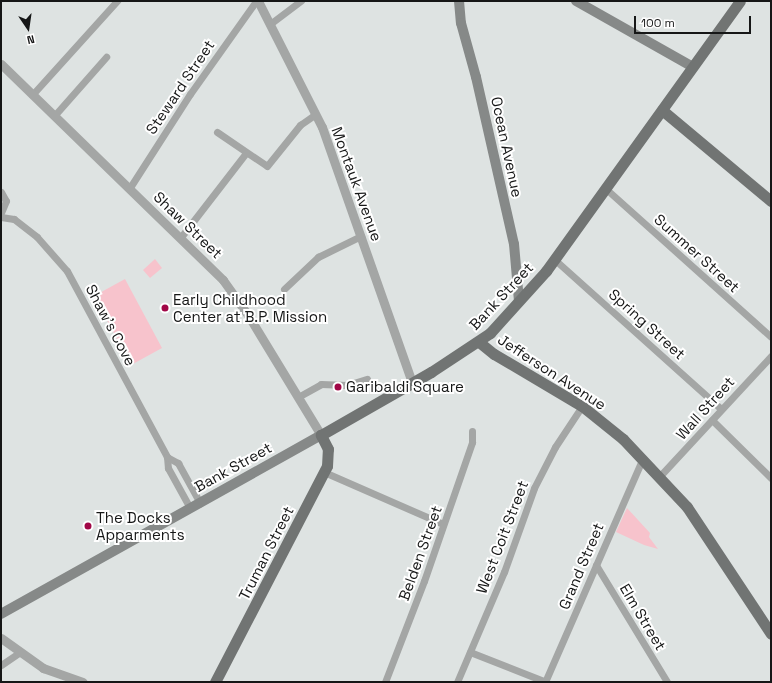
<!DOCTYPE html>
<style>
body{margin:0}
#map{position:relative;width:772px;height:683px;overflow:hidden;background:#dee3e2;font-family:"Space Grotesk",sans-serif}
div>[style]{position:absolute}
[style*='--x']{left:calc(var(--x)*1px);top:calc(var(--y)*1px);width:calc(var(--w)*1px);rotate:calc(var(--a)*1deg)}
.green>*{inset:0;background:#f7c3cc}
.minor>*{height:7px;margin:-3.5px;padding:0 3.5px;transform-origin:3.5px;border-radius:3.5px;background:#a4a6a5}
.tertiary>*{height:9px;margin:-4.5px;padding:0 4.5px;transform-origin:4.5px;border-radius:4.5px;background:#a4a6a5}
.secondary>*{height:10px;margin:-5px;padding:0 5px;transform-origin:5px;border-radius:5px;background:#868988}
.primary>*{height:11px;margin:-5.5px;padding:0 5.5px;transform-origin:5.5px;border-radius:5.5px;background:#717473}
.dots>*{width:11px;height:11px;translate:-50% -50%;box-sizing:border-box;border:2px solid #fff;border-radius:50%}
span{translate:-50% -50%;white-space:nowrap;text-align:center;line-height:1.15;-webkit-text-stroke:4px #fff;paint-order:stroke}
.street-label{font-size:15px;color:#161717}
.poi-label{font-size:15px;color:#161717}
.left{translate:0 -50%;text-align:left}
.frame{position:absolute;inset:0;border:2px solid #161717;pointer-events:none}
.north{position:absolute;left:8px;top:8px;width:40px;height:40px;-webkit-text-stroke:3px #fff;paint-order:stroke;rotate:167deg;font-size:11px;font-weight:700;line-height:16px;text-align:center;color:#161717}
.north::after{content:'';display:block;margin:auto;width:14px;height:18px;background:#161717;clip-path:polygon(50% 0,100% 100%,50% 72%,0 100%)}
.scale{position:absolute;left:634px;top:16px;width:117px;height:18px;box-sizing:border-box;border:2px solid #161717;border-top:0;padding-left:5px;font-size:12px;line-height:14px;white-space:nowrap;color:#161717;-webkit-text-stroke:3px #fff;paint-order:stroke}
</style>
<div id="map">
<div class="green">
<i style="clip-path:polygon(155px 259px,162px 268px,150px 278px,143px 270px)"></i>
<i style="clip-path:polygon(125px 279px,162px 348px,131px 365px,94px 296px)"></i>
<i style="clip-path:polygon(627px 508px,650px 533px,649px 537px,658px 549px,644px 545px,616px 532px)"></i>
</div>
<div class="minor">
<i style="--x:270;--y:24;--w:39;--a:-37"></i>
<i style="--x:32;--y:95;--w:127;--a:-47.9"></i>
<i style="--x:54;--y:116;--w:79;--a:-48.6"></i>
<i style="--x:217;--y:132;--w:60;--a:34.2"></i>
<i style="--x:267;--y:166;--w:53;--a:-51.2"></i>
<i style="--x:300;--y:125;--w:19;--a:-35"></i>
<i style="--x:605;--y:188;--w:223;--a:41.9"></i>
<i style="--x:129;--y:189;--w:113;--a:-57.3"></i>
<i style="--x:190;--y:94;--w:114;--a:-54.6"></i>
<i style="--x:1;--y:192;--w:10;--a:61"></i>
<i style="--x:6;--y:201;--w:13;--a:113"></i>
<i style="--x:1;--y:217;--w:13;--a:9"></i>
<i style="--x:14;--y:219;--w:29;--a:38"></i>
<i style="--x:37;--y:237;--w:45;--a:48.6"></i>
<i style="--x:67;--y:271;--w:211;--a:61.7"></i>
<i style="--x:167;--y:457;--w:11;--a:85"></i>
<i style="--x:168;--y:468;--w:46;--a:61.2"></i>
<i style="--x:181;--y:237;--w:106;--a:-52.3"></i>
<i style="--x:554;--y:259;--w:224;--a:41.9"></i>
<i style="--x:284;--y:289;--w:47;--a:-43.3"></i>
<i style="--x:318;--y:257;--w:48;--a:-26"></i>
<i style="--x:298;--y:397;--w:26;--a:-29"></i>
<i style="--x:321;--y:384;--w:26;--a:2"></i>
<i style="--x:347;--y:385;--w:21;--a:-17"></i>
<i style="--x:712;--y:420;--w:83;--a:44.5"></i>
<i style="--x:167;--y:457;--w:13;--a:29"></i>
<i style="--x:178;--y:463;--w:46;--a:61.2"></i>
<i style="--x:324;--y:472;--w:130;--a:23.6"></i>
<i style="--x:659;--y:477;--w:165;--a:-47.2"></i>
<i style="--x:596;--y:565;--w:137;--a:58.7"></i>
<i style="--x:470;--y:652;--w:82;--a:21.5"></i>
<i style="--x:1;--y:665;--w:22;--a:-34"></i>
<i style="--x:385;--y:682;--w:108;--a:-68.9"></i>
<i style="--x:424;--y:581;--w:147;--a:-70.9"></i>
<i style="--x:472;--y:442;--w:11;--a:-90"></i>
<i style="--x:457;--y:682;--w:120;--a:-66.9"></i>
<i style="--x:504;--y:572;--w:89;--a:-70.3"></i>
<i style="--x:534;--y:488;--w:46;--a:-62.9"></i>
<i style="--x:555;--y:447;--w:49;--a:-56.6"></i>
<i style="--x:545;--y:682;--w:242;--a:-66.4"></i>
</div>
<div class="tertiary">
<i style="--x:258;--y:1;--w:141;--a:63.1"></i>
<i style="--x:322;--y:127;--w:271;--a:70.6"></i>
<i style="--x:1;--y:64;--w:310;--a:44.2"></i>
<i style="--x:223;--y:280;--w:43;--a:54.5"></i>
<i style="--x:248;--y:315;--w:140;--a:58.7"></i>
<i style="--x:1;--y:638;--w:52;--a:35.5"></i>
<i style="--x:43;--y:668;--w:42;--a:19.3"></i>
</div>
<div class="secondary">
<i style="--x:459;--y:1;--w:22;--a:85"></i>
<i style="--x:461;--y:23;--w:56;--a:74.5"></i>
<i style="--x:476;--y:77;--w:171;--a:77.2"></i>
<i style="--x:514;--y:244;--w:57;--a:85"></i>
<i style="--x:576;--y:1;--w:134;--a:29.4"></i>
<i style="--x:1;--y:614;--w:367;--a:-29.2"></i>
</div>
<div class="primary">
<i style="--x:662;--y:110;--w:142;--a:39.9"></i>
<i style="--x:479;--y:342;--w:19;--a:39"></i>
<i style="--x:494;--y:354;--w:102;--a:30.6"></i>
<i style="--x:582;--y:406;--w:53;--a:38.8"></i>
<i style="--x:623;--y:439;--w:93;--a:46.7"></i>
<i style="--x:687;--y:507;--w:152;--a:56.5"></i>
<i style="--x:215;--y:682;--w:243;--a:-62.6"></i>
<i style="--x:327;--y:466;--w:17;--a:-87"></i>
<i style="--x:328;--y:449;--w:16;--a:-117"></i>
<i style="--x:321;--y:435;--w:127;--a:-29.8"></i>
<i style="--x:431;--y:372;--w:71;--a:-33.5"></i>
<i style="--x:490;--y:333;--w:84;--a:-47.9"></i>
<i style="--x:546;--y:271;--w:332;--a:-54.3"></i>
</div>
<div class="dots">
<i style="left:165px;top:308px;background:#a10747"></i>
<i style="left:338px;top:387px;background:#a10747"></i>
<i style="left:88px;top:526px;background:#a10747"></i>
</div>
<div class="street-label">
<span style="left:180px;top:87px;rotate:-56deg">Steward Street</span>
<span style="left:507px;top:147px;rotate:78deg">Ocean Avenue</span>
<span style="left:357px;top:184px;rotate:70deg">Montauk Avenue</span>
<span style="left:188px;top:225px;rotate:44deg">Shaw Street</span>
<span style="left:697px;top:253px;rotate:42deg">Summer Street</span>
<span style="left:501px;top:296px;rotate:-47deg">Bank Street</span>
<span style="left:647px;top:324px;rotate:42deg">Spring Street</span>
<span style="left:111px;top:325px;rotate:62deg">Shaw's Cove</span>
<span style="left:552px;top:372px;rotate:33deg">Jefferson Avenue</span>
<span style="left:705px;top:408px;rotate:-48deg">Wall Street</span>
<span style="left:233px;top:467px;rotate:-29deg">Bank Street</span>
<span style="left:502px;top:537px;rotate:-69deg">West Coit Street</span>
<span style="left:266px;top:553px;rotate:-63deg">Truman Street</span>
<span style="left:420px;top:553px;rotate:-70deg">Belden Street</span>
<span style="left:581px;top:566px;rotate:-67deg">Grand Street</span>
<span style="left:643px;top:617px;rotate:59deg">Elm Street</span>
</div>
<div class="poi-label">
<span class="left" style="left:173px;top:308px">Early Childhood<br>Center at B.P. Mission</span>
<span class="left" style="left:346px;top:387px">Garibaldi Square</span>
<span class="left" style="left:96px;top:526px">The Docks<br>Apparments</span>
</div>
<div class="frame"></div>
<div class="north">N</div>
<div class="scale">100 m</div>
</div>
